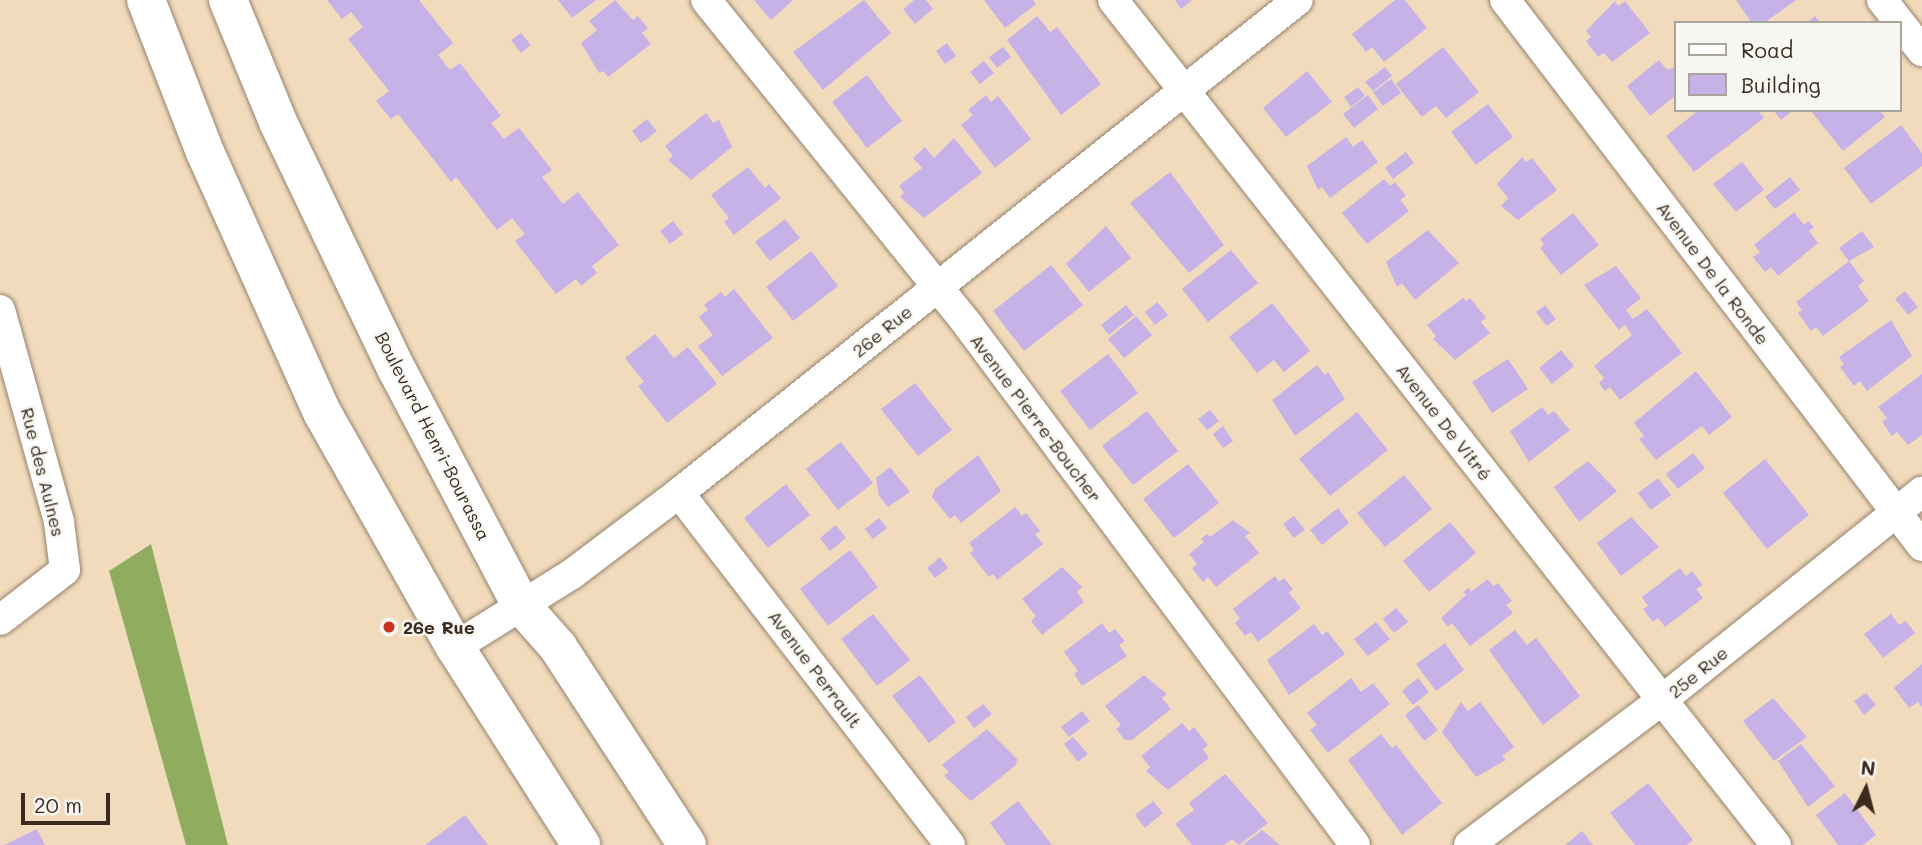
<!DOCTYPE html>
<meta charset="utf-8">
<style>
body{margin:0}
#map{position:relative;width:1922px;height:845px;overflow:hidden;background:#f1dbbc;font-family:Mali,sans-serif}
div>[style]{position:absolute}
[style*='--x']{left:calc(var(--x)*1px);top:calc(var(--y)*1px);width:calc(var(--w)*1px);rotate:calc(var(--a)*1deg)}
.forest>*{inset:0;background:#90ac5f}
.building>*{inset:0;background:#c6b2e7}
.roads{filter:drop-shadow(0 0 2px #96826d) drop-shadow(0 0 2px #96826d)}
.minor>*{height:30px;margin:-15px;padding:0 15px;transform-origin:15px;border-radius:15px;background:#fff}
.secondary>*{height:38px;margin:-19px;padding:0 19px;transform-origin:19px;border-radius:19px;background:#fff}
.dots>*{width:19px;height:19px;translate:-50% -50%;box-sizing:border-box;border:4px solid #f6f6f2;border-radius:50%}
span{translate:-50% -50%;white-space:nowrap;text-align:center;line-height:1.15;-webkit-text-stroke:5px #f6f6f2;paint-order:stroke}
.street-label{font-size:18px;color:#3b2a1e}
.poi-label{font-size:18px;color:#3b2a1e;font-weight:700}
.left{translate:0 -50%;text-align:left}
.legend{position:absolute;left:1674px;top:21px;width:228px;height:91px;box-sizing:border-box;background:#f6f6f2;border:2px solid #aba49d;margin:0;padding:9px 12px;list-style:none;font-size:21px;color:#3b2a1e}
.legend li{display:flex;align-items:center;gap:14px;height:35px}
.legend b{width:35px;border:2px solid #aba49d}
.north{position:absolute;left:1831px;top:754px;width:70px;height:70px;-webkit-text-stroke:5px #f6f6f2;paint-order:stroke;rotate:6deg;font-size:19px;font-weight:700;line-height:28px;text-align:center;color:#3b2a1e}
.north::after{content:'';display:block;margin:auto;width:24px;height:32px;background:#3b2a1e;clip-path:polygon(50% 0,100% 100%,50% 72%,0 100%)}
.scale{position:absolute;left:21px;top:793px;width:89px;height:32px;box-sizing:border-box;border:4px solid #3b2a1e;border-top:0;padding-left:9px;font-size:21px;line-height:24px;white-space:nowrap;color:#3b2a1e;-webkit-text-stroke:5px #f6f6f2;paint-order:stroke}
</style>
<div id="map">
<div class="forest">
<i style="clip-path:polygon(151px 544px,228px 845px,186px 845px,109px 571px)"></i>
</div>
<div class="building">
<i style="clip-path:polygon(327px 0,419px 0,453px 43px,438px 55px,450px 70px,460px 63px,501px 116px,491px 123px,504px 139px,519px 128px,552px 170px,542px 177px,563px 204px,578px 192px,619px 245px,592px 266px,597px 273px,581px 286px,576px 279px,556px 294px,515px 241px,525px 234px,512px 218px,497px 230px,456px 177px,451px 182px,398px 114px,391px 119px,376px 101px,389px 91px,348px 39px,363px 27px,351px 12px,342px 19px)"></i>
<i style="clip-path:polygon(558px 0,596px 0,572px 18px)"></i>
<i style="clip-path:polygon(615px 0,633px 20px,638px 16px,648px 28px,642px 33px,651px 44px,608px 77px,603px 71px,599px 73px,581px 43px,597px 30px,589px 21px)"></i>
<i style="clip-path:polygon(754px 0,793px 0,771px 20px)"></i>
<i style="clip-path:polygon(864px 0,891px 33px,823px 90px,793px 52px)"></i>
<i style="clip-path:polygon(914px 0,926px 0,933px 9px,915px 24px,903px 9px)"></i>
<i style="clip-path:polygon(984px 0,1033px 0,1036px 4px,1005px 28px)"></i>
<i style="clip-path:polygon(1175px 0,1192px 0,1181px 9px)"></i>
<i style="clip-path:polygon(1395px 0,1405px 0,1427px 28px,1384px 62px,1372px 47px,1366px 52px,1352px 34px)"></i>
<i style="clip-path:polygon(1736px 0,1796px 0,1764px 23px,1752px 23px)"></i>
<i style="clip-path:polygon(1615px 1px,1618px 6px,1625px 1px,1650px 33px,1612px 62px,1604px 53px,1598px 57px,1586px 41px,1591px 37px,1586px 31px)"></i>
<i style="clip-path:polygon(1037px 16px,1050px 32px,1057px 27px,1101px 84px,1061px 115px,1007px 40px)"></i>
<i style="clip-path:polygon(1815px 16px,1821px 23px,1806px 23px)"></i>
<i style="clip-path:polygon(521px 33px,531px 45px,521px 53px,511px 40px)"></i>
<i style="clip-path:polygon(947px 43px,956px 56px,945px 64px,936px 51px)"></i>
<i style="clip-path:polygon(1003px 47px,1011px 57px,997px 68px,989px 57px)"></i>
<i style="clip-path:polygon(1443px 47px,1479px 92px,1446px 118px,1436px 106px,1422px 117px,1396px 84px)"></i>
<i style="clip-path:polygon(1659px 60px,1667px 70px,1675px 67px,1675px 96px,1650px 116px,1627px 86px)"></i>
<i style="clip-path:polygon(984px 61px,994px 73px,980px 84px,970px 72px)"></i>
<i style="clip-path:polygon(1385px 67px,1392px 76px,1373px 91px,1365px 82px)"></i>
<i style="clip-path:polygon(1307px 71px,1332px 102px,1286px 137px,1263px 108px)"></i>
<i style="clip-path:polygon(867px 75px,902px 121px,867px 148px,832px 102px)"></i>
<i style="clip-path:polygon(1391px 79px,1401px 93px,1383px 106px,1373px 92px)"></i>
<i style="clip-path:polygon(1358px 87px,1365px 96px,1351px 107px,1344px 97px)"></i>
<i style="clip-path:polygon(986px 95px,991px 102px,998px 96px,1031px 139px,995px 168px,961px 125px,973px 115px,968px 110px)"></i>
<i style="clip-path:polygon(1368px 95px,1378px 109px,1354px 128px,1343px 114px)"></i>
<i style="clip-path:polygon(1488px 104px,1513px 137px,1476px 165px,1451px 132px)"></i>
<i style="clip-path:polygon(1699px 110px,1757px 110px,1764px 118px,1694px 172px,1666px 136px)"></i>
<i style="clip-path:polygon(1773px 110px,1793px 110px,1781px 120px)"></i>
<i style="clip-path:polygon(1810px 110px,1879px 110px,1885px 117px,1843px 151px)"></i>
<i style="clip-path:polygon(706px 113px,713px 123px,719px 120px,732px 147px,691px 180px,668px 160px,673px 156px,665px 146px)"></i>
<i style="clip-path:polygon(647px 119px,657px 131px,641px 143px,632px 131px)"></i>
<i style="clip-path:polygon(1901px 125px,1922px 153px,1922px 166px,1871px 204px,1844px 168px)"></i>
<i style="clip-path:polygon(1346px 137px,1353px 147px,1362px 140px,1378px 162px,1330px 198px,1322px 187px,1318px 190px,1307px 166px)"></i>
<i style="clip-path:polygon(954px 138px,982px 173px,924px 218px,900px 197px,904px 193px,899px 186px,922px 168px,913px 158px,925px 147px,934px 158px)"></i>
<i style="clip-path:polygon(1406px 152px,1414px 163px,1393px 179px,1385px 168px)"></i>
<i style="clip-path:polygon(1522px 157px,1526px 162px,1532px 158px,1557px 190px,1518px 220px,1501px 206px,1508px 198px,1497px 184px)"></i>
<i style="clip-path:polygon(1742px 162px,1764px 190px,1736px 212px,1713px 184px)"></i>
<i style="clip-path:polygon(748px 167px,765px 188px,769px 184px,781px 198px,734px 235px,724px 222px,729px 218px,711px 195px)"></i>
<i style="clip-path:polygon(1170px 172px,1224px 245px,1189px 273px,1130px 203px)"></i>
<i style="clip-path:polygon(1790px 177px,1800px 190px,1775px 209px,1765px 197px)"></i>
<i style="clip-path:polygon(1384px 179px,1390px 186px,1395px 182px,1406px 196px,1400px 200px,1409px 211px,1367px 244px,1342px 213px)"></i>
<i style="clip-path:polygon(1794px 212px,1804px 225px,1808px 221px,1814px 227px,1809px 231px,1818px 243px,1778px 276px,1771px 267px,1765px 272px,1753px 257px,1760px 252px,1754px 245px)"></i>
<i style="clip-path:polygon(1573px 213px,1599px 245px,1561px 275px,1540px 248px,1544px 244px,1540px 239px)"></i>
<i style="clip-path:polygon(785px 219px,800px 238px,770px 261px,755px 242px)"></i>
<i style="clip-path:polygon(673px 221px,683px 234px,670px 244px,660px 231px)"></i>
<i style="clip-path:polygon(1106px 226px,1131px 258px,1089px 292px,1066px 264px)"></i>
<i style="clip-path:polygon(1428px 230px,1459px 263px,1415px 300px,1402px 283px,1397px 287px,1386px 262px)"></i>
<i style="clip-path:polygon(1862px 231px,1874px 247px,1849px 261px,1839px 248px)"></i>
<i style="clip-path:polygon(1231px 250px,1258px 283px,1208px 322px,1182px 289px)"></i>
<i style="clip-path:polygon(811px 251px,838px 286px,793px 321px,766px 287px)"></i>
<i style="clip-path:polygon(1849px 261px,1864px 281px,1858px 286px,1869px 301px,1823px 336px,1816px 327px,1811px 331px,1798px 313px,1802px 310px,1796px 302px)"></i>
<i style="clip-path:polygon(1051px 265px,1083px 305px,1024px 351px,993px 311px)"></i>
<i style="clip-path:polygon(1616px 266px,1641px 298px,1626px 310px,1633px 319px,1647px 309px,1682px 353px,1620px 400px,1610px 387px,1605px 391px,1599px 383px,1604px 378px,1594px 366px,1632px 335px,1625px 325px,1619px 330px,1584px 285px)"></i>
<i style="clip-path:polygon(734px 289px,773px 338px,722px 376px,698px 346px,713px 335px,699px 317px,708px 310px,704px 305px,721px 292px,725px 297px)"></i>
<i style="clip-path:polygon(1905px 291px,1918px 307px,1908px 315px,1895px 299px)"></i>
<i style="clip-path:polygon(1463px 298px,1466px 301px,1470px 298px,1486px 318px,1481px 322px,1490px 333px,1455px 360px,1433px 339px,1436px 336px,1427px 325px)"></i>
<i style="clip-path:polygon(1157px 302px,1168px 315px,1155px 325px,1145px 312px)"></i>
<i style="clip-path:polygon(1272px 303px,1310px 351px,1284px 372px,1274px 360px,1257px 373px,1229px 337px)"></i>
<i style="clip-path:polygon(1126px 305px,1134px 315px,1109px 335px,1101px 325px)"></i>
<i style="clip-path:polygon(1545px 305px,1556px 319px,1547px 326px,1536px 312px)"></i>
<i style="clip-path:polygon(1136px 316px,1152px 335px,1124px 358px,1108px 339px)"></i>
<i style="clip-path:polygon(1891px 320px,1912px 356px,1867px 391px,1860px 381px,1854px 386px,1840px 367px,1844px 364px,1839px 357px)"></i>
<i style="clip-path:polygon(655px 334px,674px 358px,688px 347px,717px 384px,667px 423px,638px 386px,644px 382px,625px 358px)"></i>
<i style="clip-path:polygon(1561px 350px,1574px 366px,1552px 384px,1539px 368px)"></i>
<i style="clip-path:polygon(1108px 354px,1138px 393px,1090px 430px,1060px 391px)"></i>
<i style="clip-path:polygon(1508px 359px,1528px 389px,1492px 413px,1472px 382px)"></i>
<i style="clip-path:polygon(1317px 365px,1325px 375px,1328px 372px,1345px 399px,1295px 436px,1272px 400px)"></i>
<i style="clip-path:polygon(1696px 371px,1732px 417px,1709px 435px,1702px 426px,1656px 460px,1639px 439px,1644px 436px,1634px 423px)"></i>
<i style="clip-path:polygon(1922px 374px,1922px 435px,1908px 445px,1897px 432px,1892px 436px,1882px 422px,1887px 418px,1878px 407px)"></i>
<i style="clip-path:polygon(915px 383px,952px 430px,918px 456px,881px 409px)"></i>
<i style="clip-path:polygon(1542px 407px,1548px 415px,1554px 411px,1570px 430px,1529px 462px,1510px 431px)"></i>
<i style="clip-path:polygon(1210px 410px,1219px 421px,1207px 430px,1198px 419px)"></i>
<i style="clip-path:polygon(1147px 411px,1178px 451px,1133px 485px,1102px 446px)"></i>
<i style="clip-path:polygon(1357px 412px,1388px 450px,1330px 496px,1299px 459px)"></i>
<i style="clip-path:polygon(1223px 426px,1233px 441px,1223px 448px,1213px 434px)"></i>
<i style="clip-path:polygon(841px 442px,873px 483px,838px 510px,806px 469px)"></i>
<i style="clip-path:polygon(1693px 453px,1705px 468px,1678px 489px,1666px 474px)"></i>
<i style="clip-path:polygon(978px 455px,1001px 491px,961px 523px,955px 515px,950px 519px,932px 497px,935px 489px)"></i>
<i style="clip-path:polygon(1765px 459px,1809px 515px,1767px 549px,1723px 493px)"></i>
<i style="clip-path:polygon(1588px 461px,1617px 491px,1579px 522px,1554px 487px)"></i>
<i style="clip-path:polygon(1188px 464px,1219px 503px,1174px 538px,1143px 499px)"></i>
<i style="clip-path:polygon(890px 467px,910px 492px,888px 507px,879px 496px,876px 478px)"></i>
<i style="clip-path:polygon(1404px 475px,1432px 509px,1385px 547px,1357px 513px)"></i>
<i style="clip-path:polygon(1658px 478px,1671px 495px,1651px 510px,1638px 493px)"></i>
<i style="clip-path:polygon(786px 484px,810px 515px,768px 548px,744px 518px)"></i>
<i style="clip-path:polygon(1015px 507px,1022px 516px,1026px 513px,1040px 531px,1035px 534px,1043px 544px,997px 580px,993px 574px,989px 577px,970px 553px,974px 550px,969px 543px)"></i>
<i style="clip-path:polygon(1338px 508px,1349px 523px,1322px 545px,1310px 530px)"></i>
<i style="clip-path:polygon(1294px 516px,1305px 530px,1294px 538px,1283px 524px)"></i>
<i style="clip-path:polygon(1631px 517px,1659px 547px,1621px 576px,1597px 543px)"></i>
<i style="clip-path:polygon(879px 518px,887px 528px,873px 539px,865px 529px)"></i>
<i style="clip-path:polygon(1233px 520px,1250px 533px,1245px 536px,1259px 553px,1216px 587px,1208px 577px,1203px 582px,1192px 568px,1197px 564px,1189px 554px,1204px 542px,1201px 539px,1207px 534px,1210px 537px)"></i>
<i style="clip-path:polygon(1450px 522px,1476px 553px,1429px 592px,1403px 561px)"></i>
<i style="clip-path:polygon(836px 525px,846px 538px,830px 551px,820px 538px)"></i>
<i style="clip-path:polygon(850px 550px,878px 587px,828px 626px,800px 589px)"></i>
<i style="clip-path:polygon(940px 557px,948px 568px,935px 578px,927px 568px)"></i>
<i style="clip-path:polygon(1062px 567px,1082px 587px,1077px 592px,1084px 602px,1042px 635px,1031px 621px,1036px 616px,1022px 599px)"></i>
<i style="clip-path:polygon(1680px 568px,1686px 576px,1692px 571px,1703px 585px,1696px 589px,1703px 598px,1665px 627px,1658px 618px,1653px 622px,1643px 609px,1648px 606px,1642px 597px)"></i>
<i style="clip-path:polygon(1275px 576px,1279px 582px,1284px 578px,1293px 589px,1289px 593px,1301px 608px,1258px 642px,1251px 632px,1245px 636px,1235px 623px,1240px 618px,1233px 609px)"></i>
<i style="clip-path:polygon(1488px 579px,1493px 586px,1498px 583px,1512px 601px,1506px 605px,1513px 613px,1470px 646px,1452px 623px,1448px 627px,1441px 618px,1466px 595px,1463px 592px,1469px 588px,1471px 592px)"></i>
<i style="clip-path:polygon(1396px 608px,1408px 622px,1394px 633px,1383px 619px)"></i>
<i style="clip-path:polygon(873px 614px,910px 660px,877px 686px,841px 639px)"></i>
<i style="clip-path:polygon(1891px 614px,1899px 625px,1906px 621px,1915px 633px,1883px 658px,1864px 634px)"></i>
<i style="clip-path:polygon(1376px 622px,1390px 639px,1368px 656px,1354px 639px)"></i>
<i style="clip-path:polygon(1102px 623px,1109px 633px,1115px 629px,1125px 641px,1119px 645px,1127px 656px,1082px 686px,1074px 674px,1078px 671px,1064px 652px)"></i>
<i style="clip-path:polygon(1314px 624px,1322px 635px,1327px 631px,1345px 654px,1289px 695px,1267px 660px)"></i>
<i style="clip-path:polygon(1515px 630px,1527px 645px,1536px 638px,1580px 696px,1543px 725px,1489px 650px)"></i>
<i style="clip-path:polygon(1445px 643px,1464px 670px,1436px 691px,1416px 664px)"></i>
<i style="clip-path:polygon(1922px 664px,1922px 707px,1918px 702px,1909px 708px,1894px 688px)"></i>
<i style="clip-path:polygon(920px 675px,956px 722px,929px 743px,892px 696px)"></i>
<i style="clip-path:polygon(1144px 675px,1167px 694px,1162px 698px,1171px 709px,1132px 740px,1125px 740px,1116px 729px,1121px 725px,1105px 706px)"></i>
<i style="clip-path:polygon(1351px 678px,1361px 692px,1373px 683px,1390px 704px,1328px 753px,1310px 730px,1317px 725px,1307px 713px)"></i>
<i style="clip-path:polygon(1418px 678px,1429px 692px,1413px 705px,1402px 691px)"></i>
<i style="clip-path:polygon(1866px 693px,1876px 705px,1864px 715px,1854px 701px)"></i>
<i style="clip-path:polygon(1773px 698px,1807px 737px,1774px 761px,1743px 721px)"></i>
<i style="clip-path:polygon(1461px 702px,1468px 711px,1480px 702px,1514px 747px,1502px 756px,1506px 760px,1476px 777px,1442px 732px)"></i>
<i style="clip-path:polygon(983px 704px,992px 714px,974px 728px,966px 717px)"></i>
<i style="clip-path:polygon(1418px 705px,1438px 730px,1424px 741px,1405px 715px)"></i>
<i style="clip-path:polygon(1082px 711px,1090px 721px,1069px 737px,1061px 727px)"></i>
<i style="clip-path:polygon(1182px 723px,1189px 731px,1194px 727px,1208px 745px,1203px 749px,1209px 758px,1168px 790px,1146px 771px,1150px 767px,1141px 756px)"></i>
<i style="clip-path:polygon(987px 729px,1017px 759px,1016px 765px,971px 801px,944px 776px,949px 772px,942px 765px)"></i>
<i style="clip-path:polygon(1381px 734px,1392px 748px,1396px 745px,1442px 803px,1402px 835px,1348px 760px)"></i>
<i style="clip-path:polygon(1073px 737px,1088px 754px,1078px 762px,1064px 744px)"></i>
<i style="clip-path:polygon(1801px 744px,1835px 786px,1808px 807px,1778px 761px)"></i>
<i style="clip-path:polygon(1225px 774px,1268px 823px,1239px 845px,1232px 839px,1224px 845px,1192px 845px,1175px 824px,1194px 810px,1189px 803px)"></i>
<i style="clip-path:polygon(1648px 783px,1693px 840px,1687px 845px,1635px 845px,1610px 813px)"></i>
<i style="clip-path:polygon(1845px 793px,1876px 835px,1863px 845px,1838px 845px,1816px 815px)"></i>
<i style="clip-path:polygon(1018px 801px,1052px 845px,1006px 845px,990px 823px)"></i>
<i style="clip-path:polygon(1153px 801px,1163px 813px,1145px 828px,1135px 815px)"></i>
<i style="clip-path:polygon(465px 815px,488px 845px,425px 845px)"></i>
<i style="clip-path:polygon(37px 829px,45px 845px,4px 845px)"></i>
<i style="clip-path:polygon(1262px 830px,1280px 845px,1243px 845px)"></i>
<i style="clip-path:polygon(1582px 831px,1593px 845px,1565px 845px)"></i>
</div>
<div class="roads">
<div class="minor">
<i style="--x:706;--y:0;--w:417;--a:51.1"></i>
<i style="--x:968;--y:325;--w:648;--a:53.34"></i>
<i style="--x:1113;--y:0;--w:1074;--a:51.88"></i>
<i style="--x:1505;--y:0;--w:687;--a:52.63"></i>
<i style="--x:1882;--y:0;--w:65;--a:51.9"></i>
<i style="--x:0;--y:310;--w:220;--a:74.4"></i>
<i style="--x:59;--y:522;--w:48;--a:82.9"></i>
<i style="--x:65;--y:570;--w:82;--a:142.4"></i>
<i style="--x:679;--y:493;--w:444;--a:52.4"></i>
<i style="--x:455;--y:647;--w:138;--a:-32"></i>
<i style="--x:572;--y:574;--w:134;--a:-37.1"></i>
<i style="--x:679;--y:493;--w:791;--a:-38.54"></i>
<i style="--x:1469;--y:845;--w:241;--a:-36.9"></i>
<i style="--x:1662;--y:700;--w:333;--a:-38.7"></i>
</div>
<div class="secondary">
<i style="--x:146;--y:0;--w:163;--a:68.8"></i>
<i style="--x:205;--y:152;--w:287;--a:65.8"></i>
<i style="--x:323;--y:414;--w:268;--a:60.5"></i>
<i style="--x:455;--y:647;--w:235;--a:57.5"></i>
<i style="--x:228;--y:0;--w:132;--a:67.7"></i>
<i style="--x:278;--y:122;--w:275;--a:64.4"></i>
<i style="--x:397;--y:370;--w:266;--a:62.2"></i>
<i style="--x:521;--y:605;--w:56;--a:48.6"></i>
<i style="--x:558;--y:647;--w:236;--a:56.9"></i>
</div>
</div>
<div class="dots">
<i style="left:389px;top:627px;background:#c8321e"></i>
</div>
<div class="street-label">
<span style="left:1713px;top:273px;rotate:53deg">Avenue De la Ronde</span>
<span style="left:882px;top:331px;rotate:-39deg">26e Rue</span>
<span style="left:1036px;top:418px;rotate:53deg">Avenue Pierre-Boucher</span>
<span style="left:1444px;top:422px;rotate:52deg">Avenue De Vitré</span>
<span style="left:433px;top:436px;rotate:63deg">Boulevard Henri-Bourassa</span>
<span style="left:43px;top:472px;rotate:76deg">Rue des Aulnes</span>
<span style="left:815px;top:669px;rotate:53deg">Avenue Perrault</span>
<span style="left:1698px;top:672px;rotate:-39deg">25e Rue</span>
</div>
<div class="poi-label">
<span class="left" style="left:403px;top:627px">26e Rue</span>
</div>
<ul class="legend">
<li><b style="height:9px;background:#fff"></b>Road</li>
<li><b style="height:19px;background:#c6b2e7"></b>Building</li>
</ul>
<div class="north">N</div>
<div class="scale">20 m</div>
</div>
